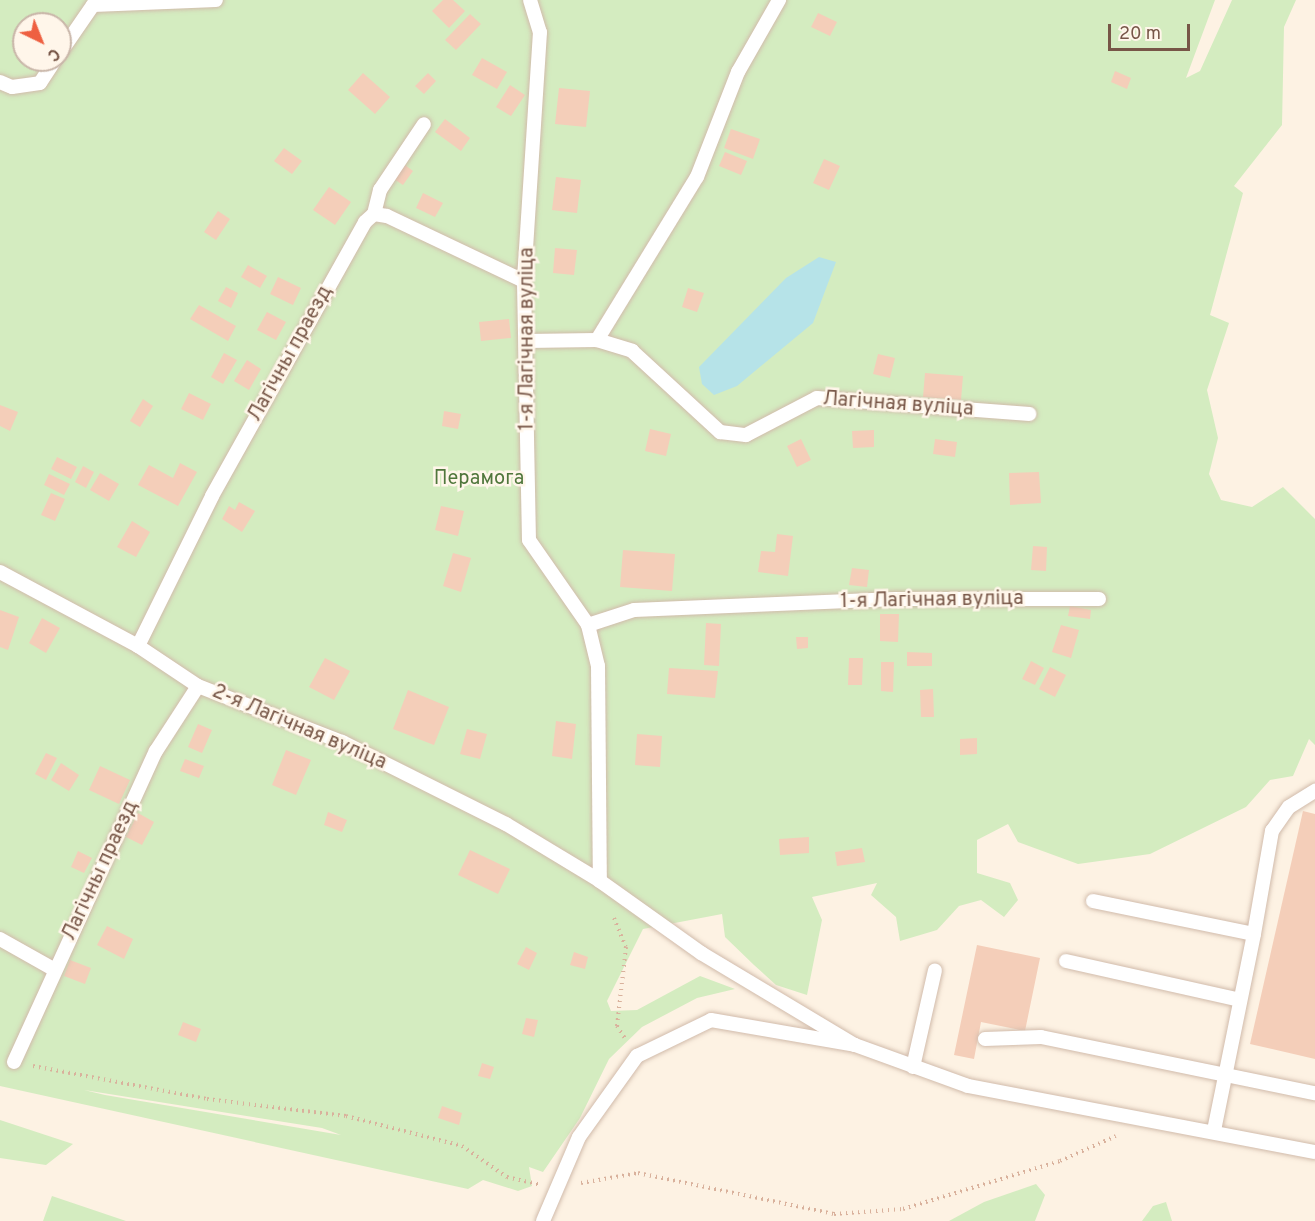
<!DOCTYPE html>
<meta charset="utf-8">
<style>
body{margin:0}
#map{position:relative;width:1315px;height:1221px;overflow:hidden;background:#fdf2e3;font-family:Overpass,sans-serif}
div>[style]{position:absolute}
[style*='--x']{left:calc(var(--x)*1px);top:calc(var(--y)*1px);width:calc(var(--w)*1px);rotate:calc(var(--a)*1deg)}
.green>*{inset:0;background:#d4ecc0}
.water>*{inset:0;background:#b6e3e8}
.building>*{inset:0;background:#f4ceb9}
.path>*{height:4px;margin-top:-2px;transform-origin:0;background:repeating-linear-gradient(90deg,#d9b19c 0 1.5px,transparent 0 6px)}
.roads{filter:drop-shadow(0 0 2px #d1bbab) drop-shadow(0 0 2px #d1bbab)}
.service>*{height:14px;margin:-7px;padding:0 7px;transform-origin:7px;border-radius:7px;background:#fff}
span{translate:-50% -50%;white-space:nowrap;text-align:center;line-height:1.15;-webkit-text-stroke:5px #fff6ea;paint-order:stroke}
.street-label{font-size:20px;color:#775647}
.park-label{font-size:20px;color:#50773c}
.north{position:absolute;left:12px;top:12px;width:60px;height:60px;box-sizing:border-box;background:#fff6ea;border:2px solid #c9b6a9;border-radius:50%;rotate:137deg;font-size:16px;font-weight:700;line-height:24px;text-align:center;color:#775647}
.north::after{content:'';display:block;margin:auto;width:21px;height:27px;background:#ee6041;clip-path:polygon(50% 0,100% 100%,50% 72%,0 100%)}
.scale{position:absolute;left:1108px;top:24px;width:82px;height:27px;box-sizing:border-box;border:3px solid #775647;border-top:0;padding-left:8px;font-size:18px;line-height:21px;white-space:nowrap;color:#775647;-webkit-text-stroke:4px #fff6ea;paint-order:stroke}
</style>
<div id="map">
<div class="green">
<i style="clip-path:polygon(evenodd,0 0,1215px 0,1186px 78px,1200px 71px,1232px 0,1296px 0,1284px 27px,1282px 125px,1234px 186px,1243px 193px,1210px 315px,1229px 323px,1207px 390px,1218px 438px,1209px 474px,1221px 500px,1252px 507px,1283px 487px,1315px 519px,1315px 745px,1309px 739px,1293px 776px,1270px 780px,1246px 807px,1150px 854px,1078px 864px,1018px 842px,1008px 824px,977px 840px,977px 873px,1010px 883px,1018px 900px,1004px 917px,981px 900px,959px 906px,937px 930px,900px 941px,896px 917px,871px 895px,877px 883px,812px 897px,822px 920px,807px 995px,776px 985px,754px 965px,725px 937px,722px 914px,643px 929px,607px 1001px,611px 1011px,637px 1010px,700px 976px,735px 989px,697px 998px,642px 1027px,609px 1059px,580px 1118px,543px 1172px,529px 1167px,532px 1186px,518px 1191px,483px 1180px,468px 1189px,0 1086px,0 0,24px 24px,60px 24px,60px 60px,24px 60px,24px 24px,0 0,84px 1090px,322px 1128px,341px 1135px,105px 1095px,84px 1090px)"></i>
<i style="clip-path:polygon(0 1120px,73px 1144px,46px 1165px,0 1158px)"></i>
<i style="clip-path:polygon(1036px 1184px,1045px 1195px,1035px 1221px,949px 1221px,984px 1202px)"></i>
<i style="clip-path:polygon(52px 1196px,126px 1221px,43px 1221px)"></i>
<i style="clip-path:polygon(1166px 1202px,1172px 1221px,1142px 1221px,1153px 1206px)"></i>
</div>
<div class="water">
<i style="clip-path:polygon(819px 257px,836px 262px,813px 323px,737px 386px,714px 395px,702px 384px,699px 367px,786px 278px)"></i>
</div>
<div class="building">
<i style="clip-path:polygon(443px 0,453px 0,465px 11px,449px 28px,432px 11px)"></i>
<i style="clip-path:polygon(818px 13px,837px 22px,830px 36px,811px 27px)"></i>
<i style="clip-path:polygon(470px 14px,481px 24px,456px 50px,445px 40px)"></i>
<i style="clip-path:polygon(482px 58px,507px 72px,497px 89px,472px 75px)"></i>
<i style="clip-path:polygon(1115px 71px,1131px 78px,1127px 89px,1111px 82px)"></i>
<i style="clip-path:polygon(363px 73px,390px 97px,375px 114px,348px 90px)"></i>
<i style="clip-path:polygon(428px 73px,436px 81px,424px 94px,415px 86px)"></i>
<i style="clip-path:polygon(510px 85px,525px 95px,511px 116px,496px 107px)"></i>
<i style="clip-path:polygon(559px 88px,590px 91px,586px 127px,555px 124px)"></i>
<i style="clip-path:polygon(445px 119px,470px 138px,461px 151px,435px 132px)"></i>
<i style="clip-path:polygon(731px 129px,760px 139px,753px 159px,724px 148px)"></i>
<i style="clip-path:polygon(284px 148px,302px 161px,292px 174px,274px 161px)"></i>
<i style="clip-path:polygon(725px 152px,747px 161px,741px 175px,719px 166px)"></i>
<i style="clip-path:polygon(824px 159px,840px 166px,829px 190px,813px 183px)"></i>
<i style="clip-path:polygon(405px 165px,413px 171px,403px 185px,394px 179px)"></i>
<i style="clip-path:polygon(556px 177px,581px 180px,577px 213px,552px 210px)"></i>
<i style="clip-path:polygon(329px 187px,351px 202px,335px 225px,313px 210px)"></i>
<i style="clip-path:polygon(423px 193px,443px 203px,435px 217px,416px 208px)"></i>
<i style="clip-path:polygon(218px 211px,230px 219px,216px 240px,204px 232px)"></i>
<i style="clip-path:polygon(555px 248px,577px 250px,574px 275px,553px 273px)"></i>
<i style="clip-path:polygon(248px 265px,267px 276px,260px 288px,241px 277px)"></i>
<i style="clip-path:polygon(278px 277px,301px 288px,293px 305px,270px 294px)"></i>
<i style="clip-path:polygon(226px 287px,238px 293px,231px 308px,218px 301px)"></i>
<i style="clip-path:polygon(688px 288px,704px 293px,697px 312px,682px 307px)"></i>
<i style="clip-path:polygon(199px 305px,236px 326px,228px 341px,190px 319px)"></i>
<i style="clip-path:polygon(267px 312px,286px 322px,276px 340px,257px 330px)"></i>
<i style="clip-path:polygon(509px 319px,511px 338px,481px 341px,479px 322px)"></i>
<i style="clip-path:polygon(224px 353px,237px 360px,223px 384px,211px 377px)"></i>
<i style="clip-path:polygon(878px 354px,895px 358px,890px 378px,873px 374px)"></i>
<i style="clip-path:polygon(247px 360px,261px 369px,249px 390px,234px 381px)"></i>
<i style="clip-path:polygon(925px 373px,963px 376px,961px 400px,923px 397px)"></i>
<i style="clip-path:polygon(189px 393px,211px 404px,203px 420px,181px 409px)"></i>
<i style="clip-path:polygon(143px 399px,153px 406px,140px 427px,130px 421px)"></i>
<i style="clip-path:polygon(0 405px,18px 412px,10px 431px,0 426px)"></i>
<i style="clip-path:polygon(444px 411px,461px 414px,458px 429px,442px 426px)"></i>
<i style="clip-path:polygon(650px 429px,671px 434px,666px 456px,645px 451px)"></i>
<i style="clip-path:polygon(874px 430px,874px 447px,853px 448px,852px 431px)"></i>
<i style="clip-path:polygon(801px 439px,811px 460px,797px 467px,787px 446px)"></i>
<i style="clip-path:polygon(935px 439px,957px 442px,955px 457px,933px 454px)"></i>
<i style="clip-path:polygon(57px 457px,77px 467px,71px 479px,51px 469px)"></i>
<i style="clip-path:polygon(180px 463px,197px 472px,178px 506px,138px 485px,149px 465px,173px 478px)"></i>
<i style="clip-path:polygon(83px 466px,94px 472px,86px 488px,75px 482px)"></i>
<i style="clip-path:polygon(1039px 472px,1041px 503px,1010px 505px,1009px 473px)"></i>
<i style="clip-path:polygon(100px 473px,119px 484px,109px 501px,90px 490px)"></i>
<i style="clip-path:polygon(49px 474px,70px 484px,64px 495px,44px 485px)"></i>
<i style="clip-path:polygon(51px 493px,65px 499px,55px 521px,41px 515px)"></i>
<i style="clip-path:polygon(239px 502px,255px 511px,242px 532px,222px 519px,229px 506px,235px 510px)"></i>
<i style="clip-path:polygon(441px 506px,464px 511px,458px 536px,435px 530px)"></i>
<i style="clip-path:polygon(132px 521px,150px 532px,136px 557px,117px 547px)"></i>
<i style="clip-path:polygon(777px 534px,793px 536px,788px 576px,758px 572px,761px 551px,775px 552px)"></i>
<i style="clip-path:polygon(1033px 546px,1047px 547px,1046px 571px,1031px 570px)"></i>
<i style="clip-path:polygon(623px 550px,675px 554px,672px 591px,620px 587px)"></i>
<i style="clip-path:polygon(453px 553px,471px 558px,461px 592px,443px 586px)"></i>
<i style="clip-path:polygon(852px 568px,869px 570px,867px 587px,849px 585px)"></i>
<i style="clip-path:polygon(1070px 606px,1091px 610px,1090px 619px,1068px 616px)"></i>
<i style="clip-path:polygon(0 610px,19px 617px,8px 650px,0 647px)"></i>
<i style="clip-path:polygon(880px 614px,899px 614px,898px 642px,880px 641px)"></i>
<i style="clip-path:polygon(42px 618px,60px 628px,46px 653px,29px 643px)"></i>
<i style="clip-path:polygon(706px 623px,721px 624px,719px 666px,704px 665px)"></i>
<i style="clip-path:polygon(1061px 625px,1079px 630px,1071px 658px,1052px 652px)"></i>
<i style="clip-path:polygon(796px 637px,808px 637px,808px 648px,797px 649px)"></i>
<i style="clip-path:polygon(907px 652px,932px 653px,932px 666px,907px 666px)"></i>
<i style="clip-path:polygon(325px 658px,350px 671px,334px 700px,309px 687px)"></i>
<i style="clip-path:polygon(849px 658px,863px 658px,862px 685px,848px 685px)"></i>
<i style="clip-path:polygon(1031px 661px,1044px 668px,1035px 685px,1022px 679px)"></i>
<i style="clip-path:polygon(881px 662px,894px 662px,893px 692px,881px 691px)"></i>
<i style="clip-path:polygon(1050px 667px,1066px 675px,1055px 697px,1039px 689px)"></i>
<i style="clip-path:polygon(669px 668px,718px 671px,715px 698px,667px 694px)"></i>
<i style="clip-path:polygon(933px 689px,934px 717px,921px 717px,920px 690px)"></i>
<i style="clip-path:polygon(408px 690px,449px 707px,434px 745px,393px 729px)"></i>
<i style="clip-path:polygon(556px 721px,576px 724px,572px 759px,552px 756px)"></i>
<i style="clip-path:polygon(198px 724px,212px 730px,202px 753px,188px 747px)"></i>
<i style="clip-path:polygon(467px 729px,487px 734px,480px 759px,460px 754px)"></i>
<i style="clip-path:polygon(637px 734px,662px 736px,660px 767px,635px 765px)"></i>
<i style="clip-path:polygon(977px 738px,977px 754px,960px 755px,960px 739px)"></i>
<i style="clip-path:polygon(286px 750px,311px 760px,296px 795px,272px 785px)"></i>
<i style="clip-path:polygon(46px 753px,57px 758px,46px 780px,35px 774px)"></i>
<i style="clip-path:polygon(185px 759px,204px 766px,199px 778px,180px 771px)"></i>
<i style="clip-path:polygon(61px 763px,79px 775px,69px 791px,51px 780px)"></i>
<i style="clip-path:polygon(100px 766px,130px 780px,119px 804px,89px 790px)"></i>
<i style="clip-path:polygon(1303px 811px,1315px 814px,1315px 1059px,1250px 1044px)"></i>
<i style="clip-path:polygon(328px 812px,347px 820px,342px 832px,324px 825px)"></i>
<i style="clip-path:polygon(138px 813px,154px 822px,142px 845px,126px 837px)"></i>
<i style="clip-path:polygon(809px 837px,809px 853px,780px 855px,779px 839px)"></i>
<i style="clip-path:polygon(862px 848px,865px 862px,837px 866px,835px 852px)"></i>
<i style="clip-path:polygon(470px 850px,510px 869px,498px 894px,458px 875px)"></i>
<i style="clip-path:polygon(78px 851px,92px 858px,84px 873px,71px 867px)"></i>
<i style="clip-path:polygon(107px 926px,133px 939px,124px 959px,97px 945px)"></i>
<i style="clip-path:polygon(977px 945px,1040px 958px,1025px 1031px,981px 1022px,974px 1059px,954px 1055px)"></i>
<i style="clip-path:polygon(526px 947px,537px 953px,529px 970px,517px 964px)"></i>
<i style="clip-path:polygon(574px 952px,588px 957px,585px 969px,570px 965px)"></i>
<i style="clip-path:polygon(70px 960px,91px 968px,85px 984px,64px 976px)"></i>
<i style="clip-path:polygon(526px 1018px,538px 1020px,534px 1037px,522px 1034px)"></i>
<i style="clip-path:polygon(183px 1022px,201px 1029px,196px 1042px,178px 1035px)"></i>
<i style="clip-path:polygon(482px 1063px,494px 1067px,490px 1079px,478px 1076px)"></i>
<i style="clip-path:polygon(442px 1106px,462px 1113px,459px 1125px,438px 1118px)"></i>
</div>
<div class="path">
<i style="--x:614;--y:918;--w:31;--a:68"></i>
<i style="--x:626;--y:947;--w:80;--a:96.5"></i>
<i style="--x:617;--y:1026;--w:17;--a:57"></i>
<i style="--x:33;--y:1066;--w:177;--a:10.7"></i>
<i style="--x:207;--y:1099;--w:140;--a:7"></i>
<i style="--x:346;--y:1116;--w:120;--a:14.5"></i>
<i style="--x:462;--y:1146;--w:55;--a:34.6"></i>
<i style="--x:507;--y:1177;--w:32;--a:13"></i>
<i style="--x:581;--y:1183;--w:58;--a:-10"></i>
<i style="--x:638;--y:1173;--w:200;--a:11.8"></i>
<i style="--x:834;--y:1214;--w:69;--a:-4.1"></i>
<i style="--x:903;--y:1209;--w:164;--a:-17"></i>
<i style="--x:1060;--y:1161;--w:61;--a:-24.1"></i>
</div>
<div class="roads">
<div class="service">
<i style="--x:530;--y:0;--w:34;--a:73"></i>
<i style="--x:540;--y:32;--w:250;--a:93.7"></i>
<i style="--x:524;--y:281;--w:259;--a:88.9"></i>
<i style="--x:529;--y:540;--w:103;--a:55.2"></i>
<i style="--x:588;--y:625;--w:42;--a:76.3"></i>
<i style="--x:598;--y:666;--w:215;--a:89.5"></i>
<i style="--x:60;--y:53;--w:58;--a:-55.5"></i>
<i style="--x:93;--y:5;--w:123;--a:-2.3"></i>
<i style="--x:0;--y:82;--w:13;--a:23"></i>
<i style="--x:12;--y:87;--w:28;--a:-8"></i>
<i style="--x:40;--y:83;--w:27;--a:-57"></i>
<i style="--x:374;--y:214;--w:25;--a:-76"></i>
<i style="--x:380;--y:190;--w:79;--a:-56.3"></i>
<i style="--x:597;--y:340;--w:191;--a:-58.5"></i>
<i style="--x:697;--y:177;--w:113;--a:-68.7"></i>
<i style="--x:738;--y:72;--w:83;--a:-60.3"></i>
<i style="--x:526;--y:341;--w:71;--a:-0.8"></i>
<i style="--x:597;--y:340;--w:37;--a:17"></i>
<i style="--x:632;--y:351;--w:120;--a:42.6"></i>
<i style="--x:720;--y:432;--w:26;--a:7"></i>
<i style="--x:746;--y:435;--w:80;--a:-27.5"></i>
<i style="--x:817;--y:398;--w:213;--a:4.3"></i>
<i style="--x:0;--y:572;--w:157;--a:28.2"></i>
<i style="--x:138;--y:646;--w:72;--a:33.7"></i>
<i style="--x:198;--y:686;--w:155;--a:21.3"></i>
<i style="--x:342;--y:742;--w:183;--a:26.6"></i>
<i style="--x:506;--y:824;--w:110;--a:31.2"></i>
<i style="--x:600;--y:881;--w:124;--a:35.5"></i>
<i style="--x:701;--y:953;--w:179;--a:30.9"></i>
<i style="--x:588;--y:625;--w:48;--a:-18.1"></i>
<i style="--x:634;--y:610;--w:262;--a:-2.4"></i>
<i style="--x:896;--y:599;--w:203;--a:0"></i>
<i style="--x:138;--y:646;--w:167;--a:-63.7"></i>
<i style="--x:212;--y:496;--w:314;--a:-60.8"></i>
<i style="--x:365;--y:222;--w:12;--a:-42"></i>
<i style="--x:374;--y:214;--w:13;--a:9"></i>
<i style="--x:387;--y:216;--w:152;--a:25.4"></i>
<i style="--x:1093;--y:901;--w:164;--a:11.6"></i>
<i style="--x:1254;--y:934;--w:201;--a:101.5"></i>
<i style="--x:1254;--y:934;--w:105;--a:-80.1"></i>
<i style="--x:1272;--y:831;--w:29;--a:-55"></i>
<i style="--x:1289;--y:807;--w:31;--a:-32"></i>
<i style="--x:0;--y:939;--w:63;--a:29.4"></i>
<i style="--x:1066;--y:961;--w:178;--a:12.6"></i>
<i style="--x:985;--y:1039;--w:56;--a:-2"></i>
<i style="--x:1041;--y:1037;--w:280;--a:11.6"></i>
<i style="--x:14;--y:1062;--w:342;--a:-65.5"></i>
<i style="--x:156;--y:751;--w:77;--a:-57.1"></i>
<i style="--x:913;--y:1067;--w:99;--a:-77.2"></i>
<i style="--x:543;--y:1221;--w:91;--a:-66.8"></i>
<i style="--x:579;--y:1137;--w:100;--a:-54.4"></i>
<i style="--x:637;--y:1056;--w:82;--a:-25.9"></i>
<i style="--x:711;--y:1020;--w:146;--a:9.8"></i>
<i style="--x:855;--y:1045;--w:120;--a:19.9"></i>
<i style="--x:968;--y:1086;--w:353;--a:10.8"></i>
</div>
</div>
<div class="street-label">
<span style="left:528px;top:339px;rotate:-90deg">1-я Лагічная вуліца</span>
<span style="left:291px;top:354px;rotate:-61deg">Лагічны праезд</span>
<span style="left:898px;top:405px;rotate:4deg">Лагічная вуліца</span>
<span style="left:932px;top:601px;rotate:-1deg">1-я Лагічная вуліца</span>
<span style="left:299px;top:728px;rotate:23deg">2-я Лагічная вуліца</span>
<span style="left:101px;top:871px;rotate:-65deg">Лагічны праезд</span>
</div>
<div class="park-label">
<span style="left:479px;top:479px">Перамога</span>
</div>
<div class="north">С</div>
<div class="scale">20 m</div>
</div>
